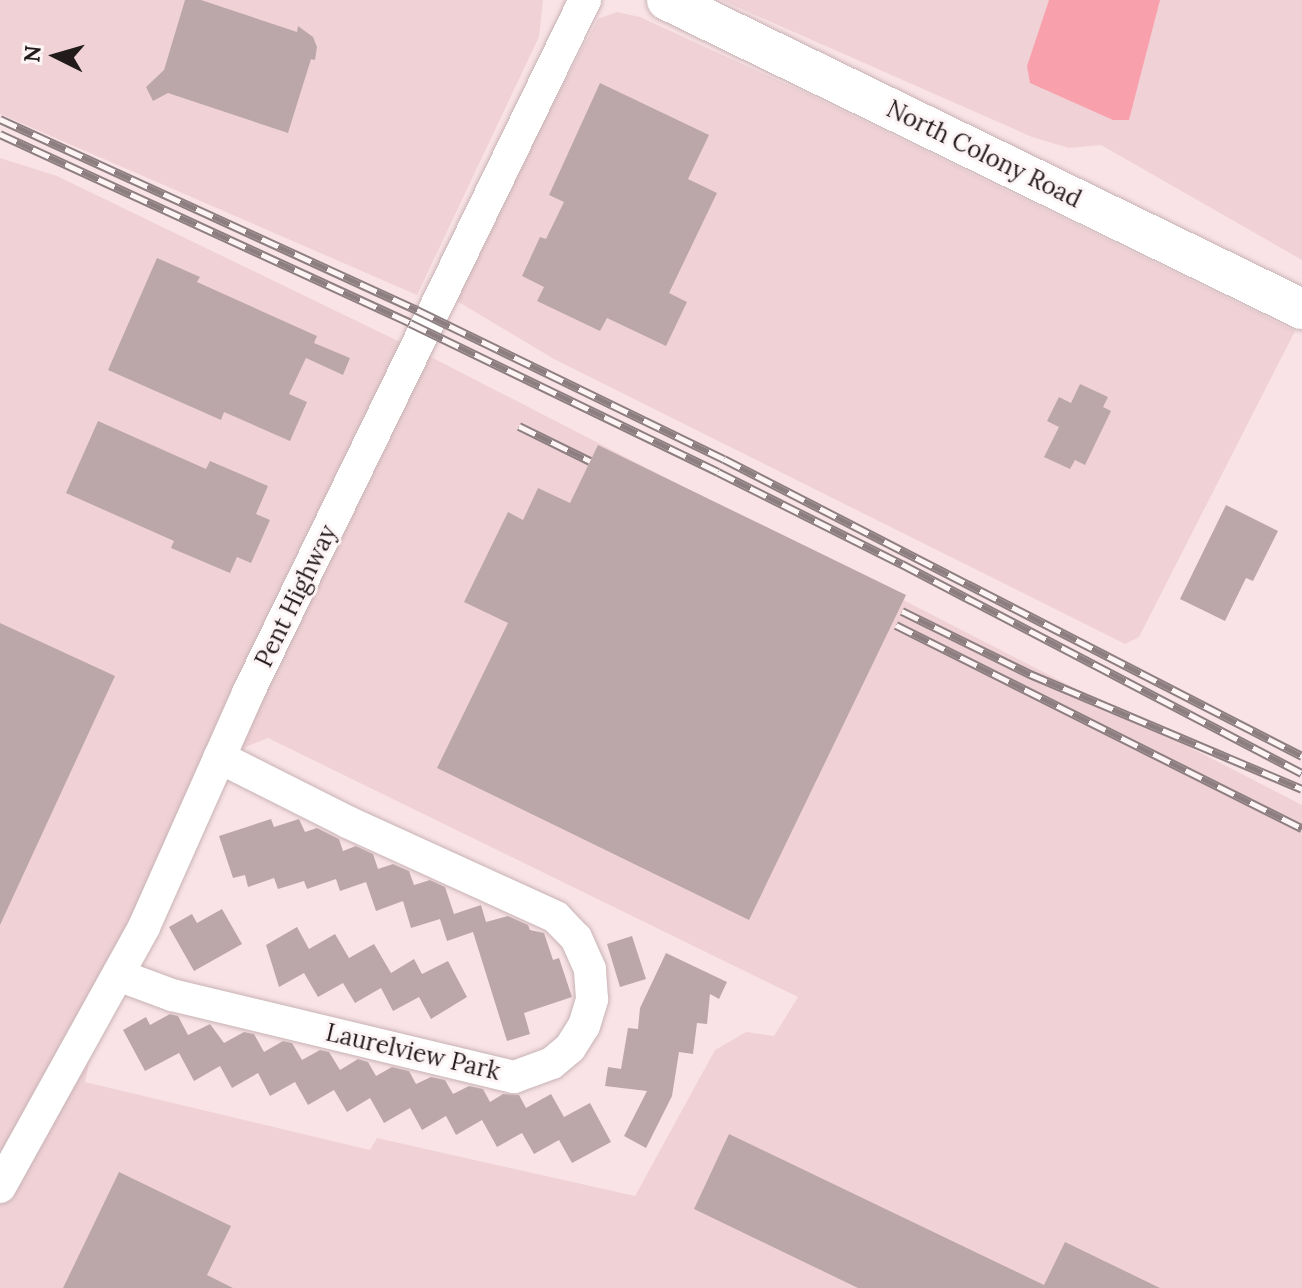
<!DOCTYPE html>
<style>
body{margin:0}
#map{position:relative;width:1302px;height:1288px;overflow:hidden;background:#f9e3e6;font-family:Lora,serif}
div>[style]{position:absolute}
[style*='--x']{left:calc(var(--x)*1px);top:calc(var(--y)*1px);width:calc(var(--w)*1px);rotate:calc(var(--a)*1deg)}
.built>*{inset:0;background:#f0d2d6}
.green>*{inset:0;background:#f9a0ad}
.building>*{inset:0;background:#bba7a9}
.roads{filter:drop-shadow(0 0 2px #c7b2b5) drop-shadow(0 0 2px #c7b2b5)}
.minor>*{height:32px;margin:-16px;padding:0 16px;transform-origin:16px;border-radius:16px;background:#fff}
.major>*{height:40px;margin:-20px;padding:0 20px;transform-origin:20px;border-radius:20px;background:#fff}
.rail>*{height:9px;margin-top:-4.5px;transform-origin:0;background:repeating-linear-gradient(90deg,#fdf4f5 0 18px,#8d7f81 0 36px);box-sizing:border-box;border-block:2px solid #8d7f81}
span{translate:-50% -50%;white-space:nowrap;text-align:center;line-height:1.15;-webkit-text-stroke:6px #fdf4f5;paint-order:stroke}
.street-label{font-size:24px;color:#221b1c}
.north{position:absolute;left:16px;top:16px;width:80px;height:80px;-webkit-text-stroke:6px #fdf4f5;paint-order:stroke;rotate:275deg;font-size:22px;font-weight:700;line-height:32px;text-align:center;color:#221b1c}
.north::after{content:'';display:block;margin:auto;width:28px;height:36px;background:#221b1c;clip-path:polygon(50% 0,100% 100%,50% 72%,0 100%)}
</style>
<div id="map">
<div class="built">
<i style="clip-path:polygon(0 0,543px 0,539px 37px,417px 295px,0 114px)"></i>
<i style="clip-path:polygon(721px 0,1302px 0,1302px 260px,1101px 145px,1069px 148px,1032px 137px)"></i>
<i style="clip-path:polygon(617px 12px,640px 17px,810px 95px,1295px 331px,1139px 637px,1125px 644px,554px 359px,450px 297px,598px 19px)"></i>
<i style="clip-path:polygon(evenodd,0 158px,57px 176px,431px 357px,1302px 805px,1302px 1288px,0 1288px,0 158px,268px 738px,798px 997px,774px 1036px,746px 1032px,715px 1050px,635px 1196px,377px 1138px,370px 1150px,85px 1082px,92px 1049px,238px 750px,268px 738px)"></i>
</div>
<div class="green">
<i style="clip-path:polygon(1049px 0,1160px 0,1129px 120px,1113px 120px,1030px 83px,1027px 66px)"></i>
</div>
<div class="building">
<i style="clip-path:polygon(185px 0,201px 0,297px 32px,298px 26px,313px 37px,317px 47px,315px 60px,311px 59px,288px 133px,168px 93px,153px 101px,146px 87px,164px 70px)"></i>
<i style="clip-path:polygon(600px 83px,709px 135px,688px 179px,717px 193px,669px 293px,687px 302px,666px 346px,607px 318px,600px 331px,537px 301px,544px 287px,522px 276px,540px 237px,546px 239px,564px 202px,549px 195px)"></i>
<i style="clip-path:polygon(157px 258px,200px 277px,197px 282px,317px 336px,314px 343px,350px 358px,343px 375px,306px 358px,289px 394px,307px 402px,290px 441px,224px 412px,221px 420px,108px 370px)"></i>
<i style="clip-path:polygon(1080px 384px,1108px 397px,1103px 407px,1111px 411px,1085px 465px,1075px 460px,1070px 469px,1044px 457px,1059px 427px,1047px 421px,1059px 397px,1071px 403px)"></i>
<i style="clip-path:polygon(98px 421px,206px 469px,210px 461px,268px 486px,256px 514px,270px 520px,251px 563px,237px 557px,230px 573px,171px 548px,174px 541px,66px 493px)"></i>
<i style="clip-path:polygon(598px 445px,906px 595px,749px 920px,437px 768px,508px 623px,464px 602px,508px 512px,523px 520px,538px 488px,570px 503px)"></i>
<i style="clip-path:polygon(1226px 505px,1278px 531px,1253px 581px,1246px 578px,1225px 621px,1180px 599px)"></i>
<i style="clip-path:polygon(0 623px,115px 676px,0 925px)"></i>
<i style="clip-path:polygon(271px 819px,274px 827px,299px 819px,305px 832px,317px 828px,339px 839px,343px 851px,356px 846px,373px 854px,378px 869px,393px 864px,409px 871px,414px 885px,430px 880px,445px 887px,454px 914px,481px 905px,486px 922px,508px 916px,528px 925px,530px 930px,544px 933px,553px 960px,559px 958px,572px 997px,524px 1013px,530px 1034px,507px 1041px,473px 932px,447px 941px,440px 919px,411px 928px,403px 901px,376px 911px,366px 882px,340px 891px,336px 879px,307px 889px,304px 881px,278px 889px,274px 878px,248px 887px,245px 875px,233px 878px,219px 836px)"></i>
<i style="clip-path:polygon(222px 909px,242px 944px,194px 971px,169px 927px,192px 914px,197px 923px)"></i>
<i style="clip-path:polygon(297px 927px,309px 949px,335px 934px,349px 958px,374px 944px,391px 973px,414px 959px,422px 974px,448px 961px,467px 997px,431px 1019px,419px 997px,393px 1011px,381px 988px,355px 1003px,343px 983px,318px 997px,304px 973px,279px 987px,266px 945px)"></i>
<i style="clip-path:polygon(632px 936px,646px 979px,620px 987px,607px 944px)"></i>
<i style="clip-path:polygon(666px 953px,727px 982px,719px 999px,710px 994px,707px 1024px,697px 1023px,693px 1054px,679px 1052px,672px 1096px,646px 1148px,624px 1136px,647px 1091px,605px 1086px,608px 1067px,621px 1069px,628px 1028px,638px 1029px,640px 1008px)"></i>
<i style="clip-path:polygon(170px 1014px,178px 1016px,188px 1035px,210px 1024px,224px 1043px,244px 1032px,254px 1034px,264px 1052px,283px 1041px,292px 1043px,302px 1060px,320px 1050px,329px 1052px,340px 1070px,358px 1059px,368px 1062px,376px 1076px,392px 1067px,409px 1071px,416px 1084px,431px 1077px,445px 1080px,453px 1094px,469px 1086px,483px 1089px,490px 1102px,503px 1094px,519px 1095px,526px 1108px,551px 1094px,564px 1117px,590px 1103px,611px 1142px,572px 1163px,559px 1140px,534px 1154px,522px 1133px,497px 1147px,482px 1120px,456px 1135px,446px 1116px,422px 1130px,410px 1108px,384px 1123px,370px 1098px,347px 1112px,334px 1090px,308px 1105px,295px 1082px,270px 1096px,258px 1073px,232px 1088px,220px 1066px,194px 1081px,179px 1053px,145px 1071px,123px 1030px,146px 1017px,150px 1025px)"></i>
<i style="clip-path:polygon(729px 1134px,1044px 1285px,1065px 1242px,1160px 1288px,858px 1288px,694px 1209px)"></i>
<i style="clip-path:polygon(119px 1172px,231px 1226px,207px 1275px,233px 1288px,63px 1288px)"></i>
</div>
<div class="roads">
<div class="minor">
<i style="--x:118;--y:975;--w:58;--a:20.3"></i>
<i style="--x:172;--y:995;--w:352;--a:13.5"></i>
<i style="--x:514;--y:1077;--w:40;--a:-20.2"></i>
<i style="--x:552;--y:1063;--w:23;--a:-40"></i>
<i style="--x:570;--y:1048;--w:26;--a:-58"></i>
<i style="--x:584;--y:1026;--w:28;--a:-73"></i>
<i style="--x:592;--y:999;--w:30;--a:-94"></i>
<i style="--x:590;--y:969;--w:34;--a:-114"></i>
<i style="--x:576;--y:938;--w:29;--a:-134"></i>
<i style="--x:556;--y:917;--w:229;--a:-155.5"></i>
<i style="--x:348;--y:822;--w:144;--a:-153.3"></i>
<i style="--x:0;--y:1187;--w:297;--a:-61"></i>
<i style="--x:144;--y:927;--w:256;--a:-66"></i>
<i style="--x:248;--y:693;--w:771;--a:-64.07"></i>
</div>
<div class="major">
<i style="--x:667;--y:0;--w:706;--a:25.95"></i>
</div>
</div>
<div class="rail">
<i style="--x:0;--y:119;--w:459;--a:24.6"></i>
<i style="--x:417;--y:310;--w:341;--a:25.9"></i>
<i style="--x:724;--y:459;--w:650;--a:27.2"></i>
<i style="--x:0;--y:134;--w:451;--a:24.7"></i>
<i style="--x:410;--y:323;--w:342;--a:25.8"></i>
<i style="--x:718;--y:472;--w:206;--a:26.6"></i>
<i style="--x:902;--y:564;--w:451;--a:27.6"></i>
<i style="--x:519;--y:426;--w:79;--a:26.2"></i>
<i style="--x:902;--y:611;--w:143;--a:26.2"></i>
<i style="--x:1030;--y:674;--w:295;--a:22.9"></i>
<i style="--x:896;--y:625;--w:454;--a:26.6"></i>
</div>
<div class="street-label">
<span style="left:984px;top:154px;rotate:26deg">North Colony Road</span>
<span style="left:296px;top:596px;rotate:-64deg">Pent Highway</span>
<span style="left:413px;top:1052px;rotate:13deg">Laurelview Park</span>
</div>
<div class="north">N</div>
</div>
